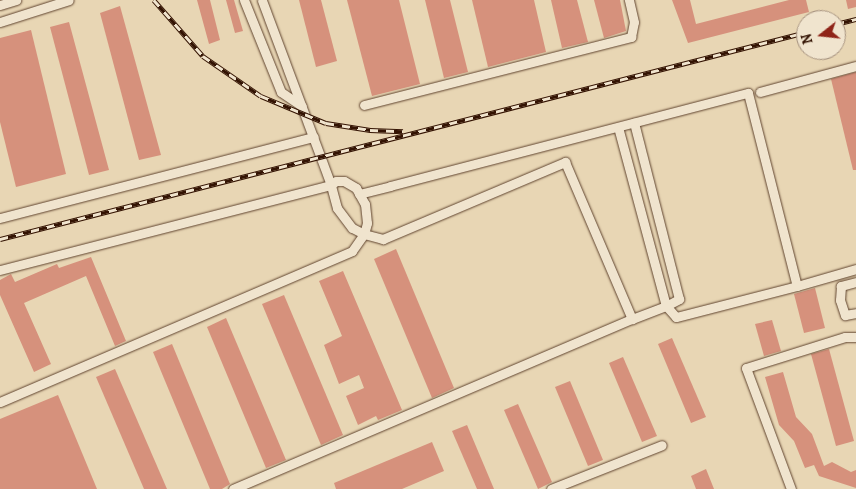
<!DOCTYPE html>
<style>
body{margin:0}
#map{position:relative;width:856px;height:489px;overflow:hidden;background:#e8d6b4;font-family:Alegreya,serif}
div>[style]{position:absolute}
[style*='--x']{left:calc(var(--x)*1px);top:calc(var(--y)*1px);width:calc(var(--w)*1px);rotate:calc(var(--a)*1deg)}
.building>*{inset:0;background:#d6917c}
.roads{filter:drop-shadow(0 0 1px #60442f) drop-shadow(0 0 1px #60442f)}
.street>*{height:9px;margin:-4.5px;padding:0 4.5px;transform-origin:4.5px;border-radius:4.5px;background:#f0e4ce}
.rail>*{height:4.5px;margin-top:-2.25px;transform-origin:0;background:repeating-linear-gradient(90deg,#f0e4ce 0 8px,#331303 0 16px);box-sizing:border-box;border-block:1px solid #331303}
span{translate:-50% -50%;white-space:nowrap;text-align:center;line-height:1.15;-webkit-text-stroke:4px #f0e4ce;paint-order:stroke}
.north{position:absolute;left:796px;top:10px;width:50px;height:50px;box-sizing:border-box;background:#f0e4ce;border:1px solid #a4907d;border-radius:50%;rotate:254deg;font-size:14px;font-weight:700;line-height:20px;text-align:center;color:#331303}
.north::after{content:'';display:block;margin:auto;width:18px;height:22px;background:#8f2418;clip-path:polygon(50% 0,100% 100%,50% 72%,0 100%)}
</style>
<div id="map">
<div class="building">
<i style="clip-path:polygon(197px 0,210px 0,220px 40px,209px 44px)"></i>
<i style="clip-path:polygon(226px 0,234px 0,243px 31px,235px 33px)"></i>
<i style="clip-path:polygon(299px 0,321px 0,337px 61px,316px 67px)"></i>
<i style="clip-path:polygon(347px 0,399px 0,420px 84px,372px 96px)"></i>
<i style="clip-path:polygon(425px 0,450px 0,468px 72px,444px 78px)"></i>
<i style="clip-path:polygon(472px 0,534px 0,546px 52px,488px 67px)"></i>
<i style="clip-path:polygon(551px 0,577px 0,588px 42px,562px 48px)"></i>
<i style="clip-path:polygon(594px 0,620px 0,626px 31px,604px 38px)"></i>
<i style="clip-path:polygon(672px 0,690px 0,696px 24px,789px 0,806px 0,809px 12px,688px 43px)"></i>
<i style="clip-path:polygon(846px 0,856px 0,856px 7px,848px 9px)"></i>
<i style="clip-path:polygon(120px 6px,161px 155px,139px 160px,100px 13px)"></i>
<i style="clip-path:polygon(69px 22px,109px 170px,89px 175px,50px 27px)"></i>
<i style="clip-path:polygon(31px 30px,66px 174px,16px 187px,0 122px,0 38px)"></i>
<i style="clip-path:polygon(856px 72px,856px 170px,853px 170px,831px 79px)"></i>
<i style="clip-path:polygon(396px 249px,454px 388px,432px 398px,374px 259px)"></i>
<i style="clip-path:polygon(91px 257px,126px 341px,115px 346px,86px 276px,24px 303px,51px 364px,34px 372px,0 295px,0 280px,11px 274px,15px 282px,57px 264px,59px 268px)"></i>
<i style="clip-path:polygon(343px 271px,402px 410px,378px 420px,376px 416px,358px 425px,346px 396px,364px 388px,359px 375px,339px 384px,324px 345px,342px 336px,319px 281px)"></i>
<i style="clip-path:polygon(815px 288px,825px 328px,804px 333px,794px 294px)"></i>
<i style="clip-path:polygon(284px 295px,343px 435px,321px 445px,262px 304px)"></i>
<i style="clip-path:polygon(226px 318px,286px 460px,266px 468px,207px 327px)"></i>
<i style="clip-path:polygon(772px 320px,781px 351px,764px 356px,755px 324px)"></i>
<i style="clip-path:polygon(672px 338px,706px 417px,691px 423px,658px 344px)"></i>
<i style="clip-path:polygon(172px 344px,230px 484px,222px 489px,210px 489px,153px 352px)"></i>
<i style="clip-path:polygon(829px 349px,854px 441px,836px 446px,811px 354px)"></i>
<i style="clip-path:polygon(623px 357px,657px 436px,642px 442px,609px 363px)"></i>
<i style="clip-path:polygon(115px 369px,167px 489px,144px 489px,96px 377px)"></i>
<i style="clip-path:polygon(783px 372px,796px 417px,812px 434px,824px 466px,832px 462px,851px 472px,856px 470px,856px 488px,819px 476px,814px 465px,805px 468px,794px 441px,779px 425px,765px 377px)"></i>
<i style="clip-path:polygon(570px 381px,603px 460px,588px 466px,555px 387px)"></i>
<i style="clip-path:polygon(58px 395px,97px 489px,0 489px,0 419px)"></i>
<i style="clip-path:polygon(518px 404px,552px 482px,538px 489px,504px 410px)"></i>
<i style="clip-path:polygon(467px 425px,494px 489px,477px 489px,452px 431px)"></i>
<i style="clip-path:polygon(432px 442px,444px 471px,402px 489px,336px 489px,334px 483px)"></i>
<i style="clip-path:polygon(706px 469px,714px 489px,696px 489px,691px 476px)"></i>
</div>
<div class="roads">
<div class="street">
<i style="--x:244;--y:0;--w:99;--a:68.1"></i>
<i style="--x:281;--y:92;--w:25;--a:34"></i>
<i style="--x:0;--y:5;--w:17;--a:-17"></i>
<i style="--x:0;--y:22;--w:72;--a:-17.7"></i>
<i style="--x:760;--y:92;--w:99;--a:-15.2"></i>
<i style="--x:364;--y:105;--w:276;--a:-14.3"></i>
<i style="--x:631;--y:37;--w:15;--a:-79"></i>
<i style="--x:634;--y:22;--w:23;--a:-103"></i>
<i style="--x:359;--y:194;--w:32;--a:-14"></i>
<i style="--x:390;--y:186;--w:370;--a:-14.6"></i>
<i style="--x:748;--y:93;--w:199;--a:75.8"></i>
<i style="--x:797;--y:286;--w:125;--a:165.6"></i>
<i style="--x:676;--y:317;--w:15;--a:-132"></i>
<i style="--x:666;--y:306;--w:15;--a:-28"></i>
<i style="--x:679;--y:299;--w:182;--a:-104.3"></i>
<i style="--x:0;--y:218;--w:324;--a:-14.5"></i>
<i style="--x:0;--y:270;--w:342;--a:-14.4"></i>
<i style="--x:331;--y:185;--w:6;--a:-39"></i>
<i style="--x:336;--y:181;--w:8;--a:0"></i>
<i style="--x:344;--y:181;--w:14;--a:30"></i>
<i style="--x:356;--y:188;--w:18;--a:61"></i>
<i style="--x:365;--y:204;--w:19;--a:84"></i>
<i style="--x:367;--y:223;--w:11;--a:105"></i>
<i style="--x:364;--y:234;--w:13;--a:-153"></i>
<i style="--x:352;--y:228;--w:25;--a:-127"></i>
<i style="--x:337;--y:208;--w:24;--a:-105"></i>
<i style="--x:331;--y:185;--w:197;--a:-110.5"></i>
<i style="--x:856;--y:282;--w:16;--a:165"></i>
<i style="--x:841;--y:286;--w:14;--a:94"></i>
<i style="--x:840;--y:300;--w:16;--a:72"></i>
<i style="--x:845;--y:315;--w:11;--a:-10"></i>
<i style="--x:797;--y:286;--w:61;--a:-16.1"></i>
<i style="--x:0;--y:402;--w:383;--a:-23.2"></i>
<i style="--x:352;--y:251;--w:21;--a:-55"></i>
<i style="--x:364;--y:234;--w:20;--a:15"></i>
<i style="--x:383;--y:239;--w:198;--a:-22.9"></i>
<i style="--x:565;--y:162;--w:171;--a:66.9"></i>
<i style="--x:632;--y:319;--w:36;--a:-21"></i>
<i style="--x:666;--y:306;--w:185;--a:-105"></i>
<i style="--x:233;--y:489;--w:434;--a:-23.1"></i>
<i style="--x:551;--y:489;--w:119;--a:-21.6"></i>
<i style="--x:791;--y:489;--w:129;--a:-110.4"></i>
<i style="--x:746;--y:368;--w:104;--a:-17.4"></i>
<i style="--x:845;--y:337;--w:11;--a:0"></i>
</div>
</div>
<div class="rail">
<i style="--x:154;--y:0;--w:74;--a:48.8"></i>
<i style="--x:203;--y:56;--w:70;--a:34.6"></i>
<i style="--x:261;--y:96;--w:70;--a:22.6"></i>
<i style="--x:326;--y:123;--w:45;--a:9"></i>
<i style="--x:370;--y:130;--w:33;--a:2"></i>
<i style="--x:836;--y:24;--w:21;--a:-14"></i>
<i style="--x:0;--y:239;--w:832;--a:-14.4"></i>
</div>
<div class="north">N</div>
</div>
